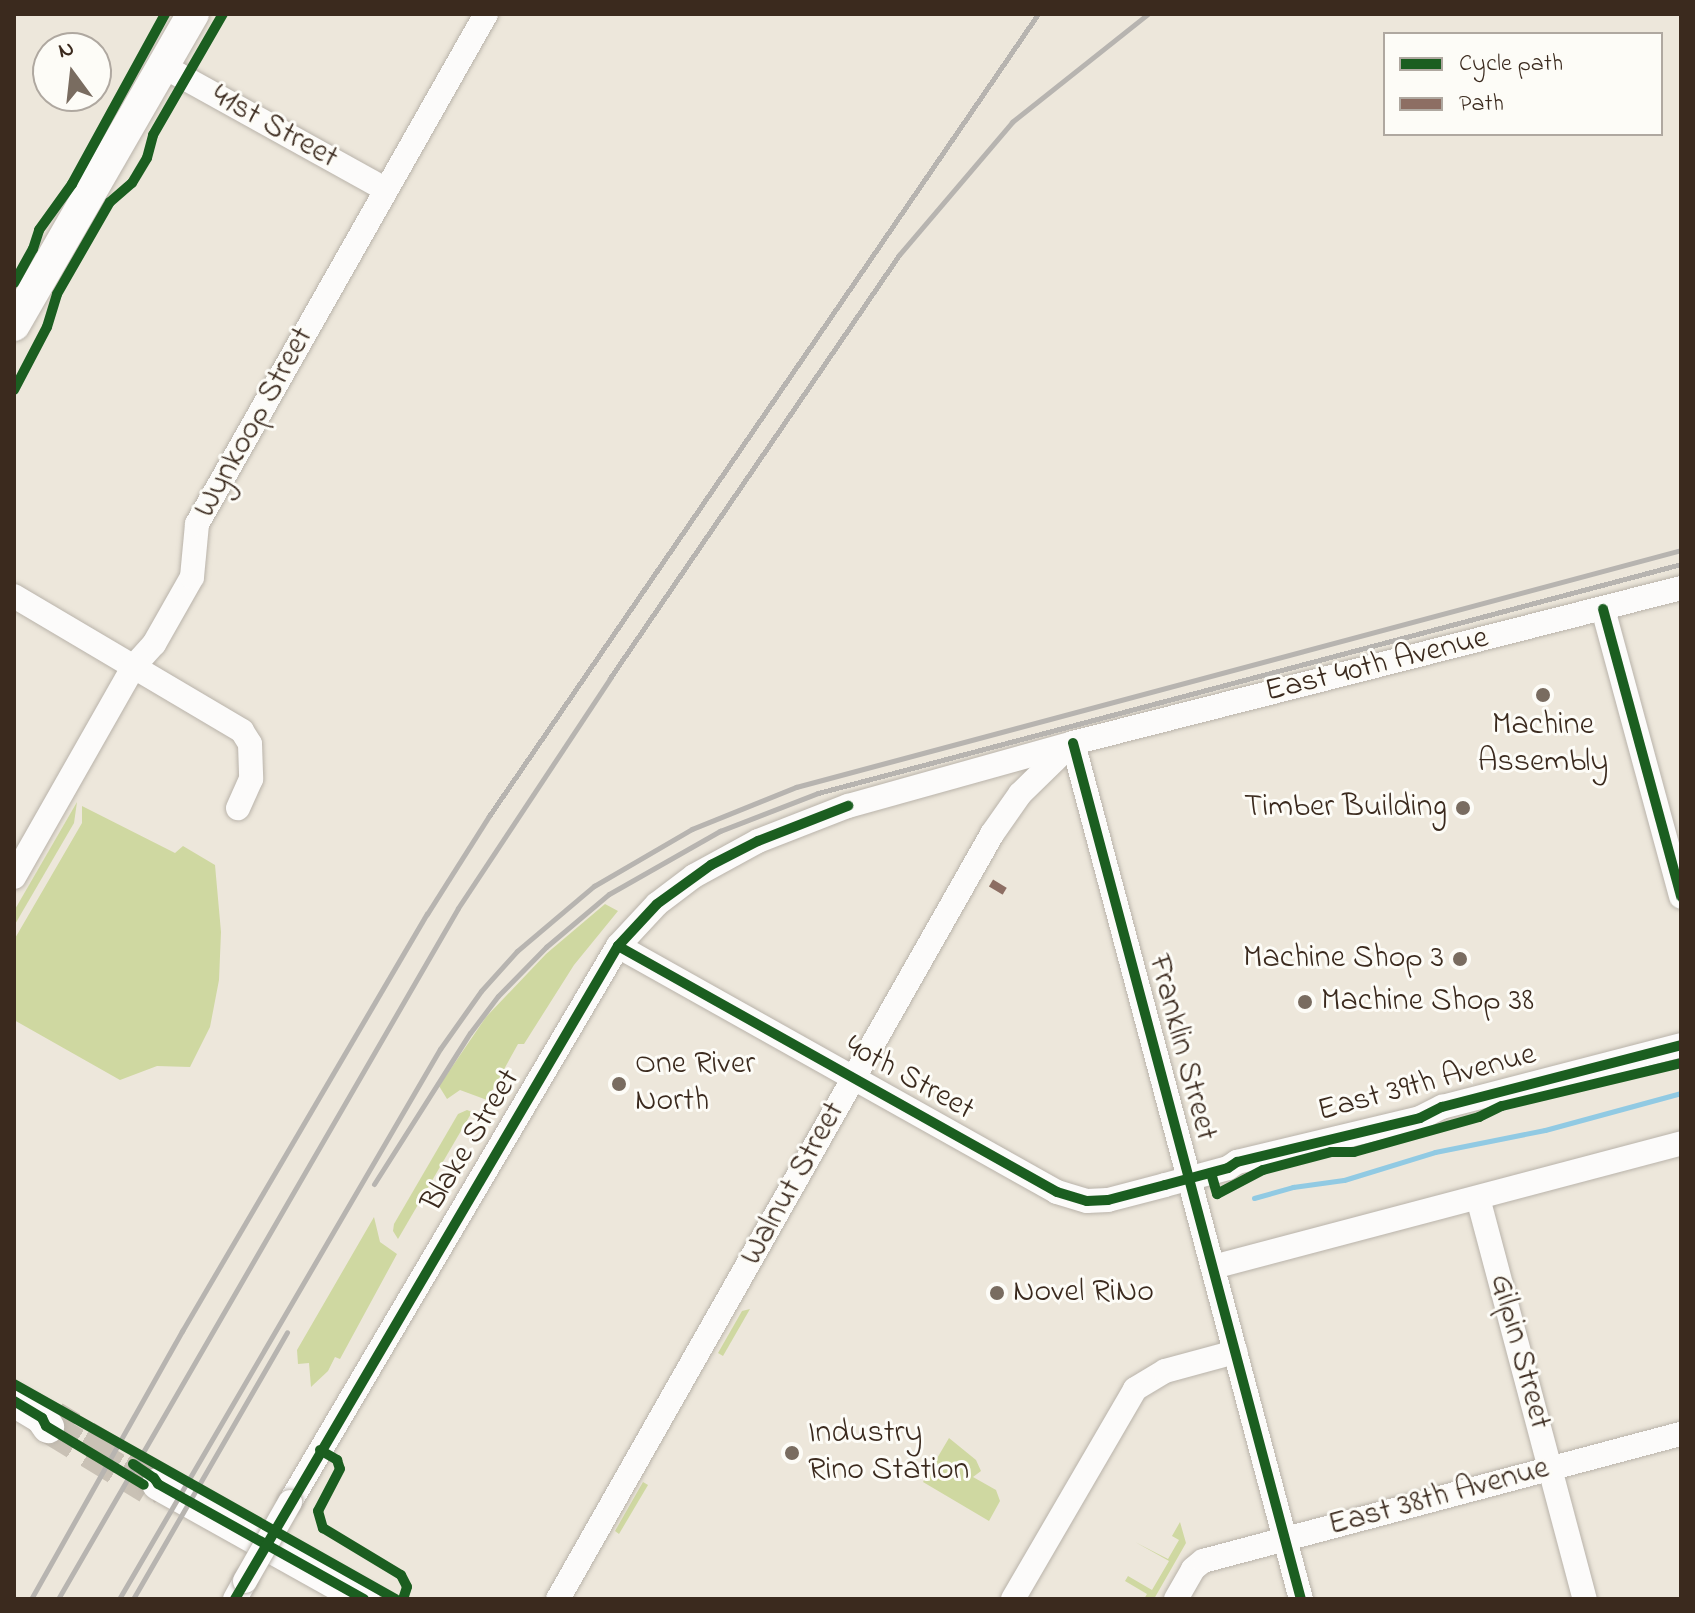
<!DOCTYPE html>
<style>
body{margin:0}
#map{position:relative;width:1695px;height:1613px;overflow:hidden;background:#ede7db;font-family:"Indie Flower",sans-serif}
div>[style]{position:absolute}
[style*='--x']{left:calc(var(--x)*1px);top:calc(var(--y)*1px);width:calc(var(--w)*1px);rotate:calc(var(--a)*1deg)}
.green>*{inset:0;background:#cfd8a1}
.stream>*{height:5px;margin:-2.5px;padding:0 2.5px;transform-origin:2.5px;border-radius:2.5px;background:#91cae3}
.major-tunnel>*{height:32px;margin-top:-16px;transform-origin:0;background:repeating-linear-gradient(90deg,#c9c1b5 0 32px,transparent 0 48px)}
.roads{filter:drop-shadow(0 0 2px #b9b3aa) drop-shadow(0 0 2px #b9b3aa)}
.minor>*{height:24px;margin:-12px;padding:0 12px;transform-origin:12px;border-radius:12px;background:#fcfbfa}
.major>*{height:32px;margin:-16px;padding:0 16px;transform-origin:16px;border-radius:16px;background:#fcfbfa}
.rail>*{height:5px;margin:-2.5px;padding:0 2.5px;transform-origin:2.5px;border-radius:2.5px;background:#b7b4b0}
.bridges{filter:drop-shadow(0 0 2px #b9b3aa) drop-shadow(0 0 2px #b9b3aa)}
.minor-bridge>*{height:24px;margin:-12px;padding:0 12px;transform-origin:12px;border-radius:12px;background:#fcfbfa}
.quiet>*{height:8px;margin-top:-4px;transform-origin:0;background:repeating-linear-gradient(90deg,#8d6e63 0 16px,transparent 0 24px)}
.cycleway>*{height:10px;margin:-5px;padding:0 5px;transform-origin:5px;border-radius:5px;background:#1b5e20}
.dots>*{width:22px;height:22px;translate:-50% -50%;box-sizing:border-box;border:4px solid #fdfcf7;border-radius:50%}
span{translate:-50% -50%;white-space:nowrap;text-align:center;line-height:1.15;-webkit-text-stroke:6px #fdfcf7;paint-order:stroke}
.street-label{font-size:32px;color:#3b2a1e}
.poi-label{font-size:32px;color:#3b2a1e}
.right{translate:-100% -50%;text-align:right}
.left{translate:0 -50%;text-align:left}
.frame{position:absolute;inset:0;border:16px solid #3b2a1e;pointer-events:none}
.legend{position:absolute;left:1383px;top:32px;width:280px;height:104px;box-sizing:border-box;background:#fdfcf7;border:2px solid #afa8a0;margin:0;padding:10px 14px;list-style:none;font-size:24px;color:#3b2a1e}
.legend li{display:flex;align-items:center;gap:16px;height:40px}
.legend b{width:40px;border:2px solid #afa8a0}
.north{position:absolute;left:32px;top:32px;width:80px;height:80px;box-sizing:border-box;background:#fdfcf7;border:2px solid #afa8a0;border-radius:50%;rotate:345deg;font-size:22px;font-weight:700;line-height:32px;text-align:center;color:#3b2a1e}
.north::after{content:'';display:block;margin:auto;width:28px;height:36px;background:#796c60;clip-path:polygon(50% 0,100% 100%,50% 72%,0 100%)}
</style>
<div id="map">
<div class="green">
<i style="clip-path:polygon(77px 802px,74px 823px,14px 926px,14px 911px)"></i>
<i style="clip-path:polygon(82px 806px,175px 853px,183px 846px,215px 865px,221px 932px,219px 980px,210px 1027px,190px 1067px,157px 1066px,120px 1080px,14px 1020px,14px 940px,82px 823px)"></i>
<i style="clip-path:polygon(605px 904px,618px 911px,574px 965px,524px 1044px,518px 1044px,487px 1100px,460px 1090px,447px 1099px,439px 1086px,486px 1017px,546px 954px)"></i>
<i style="clip-path:polygon(467px 1110px,472px 1112px,398px 1239px,393px 1231px,394px 1224px,458px 1114px)"></i>
<i style="clip-path:polygon(374px 1217px,380px 1242px,397px 1254px,340px 1359px,335px 1357px,328px 1371px,311px 1387px,309px 1363px,298px 1364px,297px 1350px)"></i>
<i style="clip-path:polygon(750px 1309px,723px 1356px,718px 1353px,742px 1311px)"></i>
<i style="clip-path:polygon(949px 1438px,976px 1460px,981px 1471px,973px 1477px,996px 1490px,1000px 1501px,989px 1521px,923px 1482px)"></i>
<i style="clip-path:polygon(643px 1482px,648px 1485px,619px 1534px,615px 1531px)"></i>
<i style="clip-path:polygon(1180px 1522px,1186px 1543px,1154px 1599px,1144px 1599px,1147px 1594px,1125px 1581px,1128px 1576px,1152px 1590px,1169px 1561px,1135px 1542px,1168px 1559px,1179px 1540px,1172px 1536px)"></i>
</div>
<div class="stream">
<i style="--x:1254;--y:1198;--w:41;--a:-15.8"></i>
<i style="--x:1293;--y:1187;--w:51;--a:-7.8"></i>
<i style="--x:1344;--y:1180;--w:95;--a:-17.1"></i>
<i style="--x:1435;--y:1152;--w:112;--a:-11.3"></i>
<i style="--x:1545;--y:1130;--w:141;--a:-15.2"></i>
</div>
<div class="major-tunnel">
<i style="--x:48;--y:1427;--w:117;--a:31.4"></i>
<i style="--x:148;--y:1488;--w:11;--a:-22"></i>
<i style="--x:158;--y:1484;--w:7;--a:-124"></i>
<i style="--x:154;--y:1478;--w:117;--a:-148.6"></i>
</div>
<div class="roads">
<div class="minor">
<i style="--x:163;--y:66;--w:254;--a:29"></i>
<i style="--x:14;--y:596;--w:265;--a:30.6"></i>
<i style="--x:242;--y:731;--w:15;--a:58"></i>
<i style="--x:250;--y:744;--w:35;--a:88"></i>
<i style="--x:251;--y:779;--w:32;--a:114"></i>
<i style="--x:1603;--y:609;--w:298;--a:74.8"></i>
<i style="--x:1073;--y:743;--w:886;--a:75.09"></i>
<i style="--x:14;--y:877;--w:243;--a:-60.4"></i>
<i style="--x:134;--y:666;--w:30;--a:-48"></i>
<i style="--x:154;--y:644;--w:77;--a:-60.4"></i>
<i style="--x:192;--y:577;--w:53;--a:-84.6"></i>
<i style="--x:197;--y:524;--w:586;--a:-60.46"></i>
<i style="--x:618;--y:946;--w:503;--a:29.26"></i>
<i style="--x:1057;--y:1192;--w:31;--a:17"></i>
<i style="--x:1087;--y:1201;--w:21;--a:-3"></i>
<i style="--x:1108;--y:1200;--w:59;--a:-14.7"></i>
<i style="--x:1165;--y:1185;--w:65;--a:-15.1"></i>
<i style="--x:1228;--y:1168;--w:11;--a:-34"></i>
<i style="--x:1237;--y:1162;--w:188;--a:-13.5"></i>
<i style="--x:1420;--y:1118;--w:25;--a:-27"></i>
<i style="--x:1442;--y:1107;--w:247;--a:-14.5"></i>
<i style="--x:1478;--y:1198;--w:415;--a:75.1"></i>
<i style="--x:1213;--y:1267;--w:484;--a:-14.8"></i>
<i style="--x:290;--y:1502;--w:646;--a:-59.46"></i>
<i style="--x:618;--y:946;--w:57;--a:-47.1"></i>
<i style="--x:657;--y:904;--w:46;--a:-37.1"></i>
<i style="--x:694;--y:876;--w:73;--a:-28.7"></i>
<i style="--x:758;--y:841;--w:97;--a:-21.3"></i>
<i style="--x:848;--y:806;--w:234;--a:-15.6"></i>
<i style="--x:1073;--y:743;--w:627;--a:-14.3"></i>
<i style="--x:235;--y:1599;--w:21;--a:-61"></i>
<i style="--x:558;--y:1599;--w:880;--a:-60.43"></i>
<i style="--x:992;--y:834;--w:49;--a:-55"></i>
<i style="--x:1020;--y:794;--w:71;--a:-44.4"></i>
<i style="--x:1013;--y:1599;--w:243;--a:-59.8"></i>
<i style="--x:1135;--y:1389;--w:35;--a:-31"></i>
<i style="--x:1165;--y:1371;--w:73;--a:-15.2"></i>
<i style="--x:1176;--y:1599;--w:34;--a:-60"></i>
<i style="--x:1193;--y:1569;--w:13;--a:-39"></i>
<i style="--x:1203;--y:1561;--w:495;--a:-14.9"></i>
</div>
<div class="major">
<i style="--x:14;--y:325;--w:359;--a:-60.1"></i>
<i style="--x:14;--y:1401;--w:33;--a:31"></i>
<i style="--x:42;--y:1418;--w:11;--a:56"></i>
<i style="--x:158;--y:1484;--w:236;--a:29.2"></i>
</div>
</div>
<div class="rail">
<i style="--x:374;--y:1184;--w:179;--a:-57.6"></i>
<i style="--x:470;--y:1033;--w:46;--a:-52.9"></i>
<i style="--x:498;--y:996;--w:69;--a:-45.6"></i>
<i style="--x:546;--y:947;--w:82;--a:-40.1"></i>
<i style="--x:609;--y:894;--w:128;--a:-29.6"></i>
<i style="--x:720;--y:831;--w:105;--a:-21.2"></i>
<i style="--x:818;--y:793;--w:893;--a:-14.86"></i>
<i style="--x:31;--y:1599;--w:308;--a:-60.6"></i>
<i style="--x:182;--y:1331;--w:484;--a:-59.6"></i>
<i style="--x:427;--y:914;--w:116;--a:-57.7"></i>
<i style="--x:489;--y:816;--w:972;--a:-55.61"></i>
<i style="--x:58;--y:1599;--w:798;--a:-59.93"></i>
<i style="--x:458;--y:908;--w:276;--a:-56.5"></i>
<i style="--x:610;--y:678;--w:512;--a:-55.66"></i>
<i style="--x:899;--y:255;--w:175;--a:-49.6"></i>
<i style="--x:1012;--y:122;--w:174;--a:-38.5"></i>
<i style="--x:119;--y:1599;--w:637;--a:-59.73"></i>
<i style="--x:440;--y:1049;--w:71;--a:-54.7"></i>
<i style="--x:481;--y:991;--w:54;--a:-48"></i>
<i style="--x:517;--y:951;--w:101;--a:-40.2"></i>
<i style="--x:594;--y:886;--w:113;--a:-30.2"></i>
<i style="--x:692;--y:829;--w:112;--a:-22"></i>
<i style="--x:796;--y:787;--w:916;--a:-14.99"></i>
<i style="--x:133;--y:1599;--w:308;--a:-60"></i>
</div>
<div class="bridges">
<div class="minor-bridge">
<i style="--x:245;--y:1581;--w:91;--a:-60.3"></i>
</div>
</div>
<div class="quiet">
<i style="--x:991;--y:883;--w:23;--a:31"></i>
</div>
<div class="cycleway">
<i style="--x:14;--y:283;--w:39;--a:-61"></i>
<i style="--x:33;--y:249;--w:20;--a:-72"></i>
<i style="--x:39;--y:230;--w:57;--a:-54.3"></i>
<i style="--x:72;--y:184;--w:194;--a:-61.3"></i>
<i style="--x:14;--y:390;--w:71;--a:-62.4"></i>
<i style="--x:47;--y:327;--w:34;--a:-73"></i>
<i style="--x:57;--y:294;--w:106;--a:-60.1"></i>
<i style="--x:110;--y:202;--w:29;--a:-41"></i>
<i style="--x:132;--y:183;--w:29;--a:-59"></i>
<i style="--x:147;--y:158;--w:24;--a:-75"></i>
<i style="--x:153;--y:135;--w:140;--a:-60"></i>
<i style="--x:1603;--y:609;--w:298;--a:74.8"></i>
<i style="--x:1073;--y:743;--w:886;--a:75.09"></i>
<i style="--x:618;--y:946;--w:503;--a:29.26"></i>
<i style="--x:1057;--y:1192;--w:31;--a:17"></i>
<i style="--x:1087;--y:1201;--w:21;--a:-3"></i>
<i style="--x:1108;--y:1200;--w:59;--a:-14.7"></i>
<i style="--x:1165;--y:1185;--w:65;--a:-15.1"></i>
<i style="--x:1228;--y:1168;--w:11;--a:-34"></i>
<i style="--x:1237;--y:1162;--w:188;--a:-13.5"></i>
<i style="--x:1420;--y:1118;--w:25;--a:-27"></i>
<i style="--x:1442;--y:1107;--w:247;--a:-14.5"></i>
<i style="--x:1211;--y:1173;--w:22;--a:74"></i>
<i style="--x:1217;--y:1194;--w:52;--a:-27.6"></i>
<i style="--x:1263;--y:1170;--w:70;--a:-14.8"></i>
<i style="--x:1331;--y:1152;--w:23;--a:0"></i>
<i style="--x:1354;--y:1152;--w:130;--a:-15.6"></i>
<i style="--x:1479;--y:1117;--w:25;--a:-26"></i>
<i style="--x:1502;--y:1106;--w:184;--a:-13.5"></i>
<i style="--x:14;--y:1384;--w:438;--a:29.4"></i>
<i style="--x:14;--y:1401;--w:33;--a:31"></i>
<i style="--x:42;--y:1418;--w:9;--a:63"></i>
<i style="--x:46;--y:1426;--w:114;--a:31"></i>
<i style="--x:320;--y:1450;--w:20;--a:30"></i>
<i style="--x:337;--y:1460;--w:9;--a:72"></i>
<i style="--x:340;--y:1469;--w:47;--a:117.6"></i>
<i style="--x:318;--y:1511;--w:18;--a:74"></i>
<i style="--x:323;--y:1528;--w:91;--a:31.1"></i>
<i style="--x:401;--y:1575;--w:13;--a:63"></i>
<i style="--x:407;--y:1587;--w:13;--a:108"></i>
<i style="--x:133;--y:1464;--w:25;--a:34"></i>
<i style="--x:154;--y:1478;--w:7;--a:56"></i>
<i style="--x:158;--y:1484;--w:236;--a:29.2"></i>
<i style="--x:235;--y:1599;--w:757;--a:-59.61"></i>
<i style="--x:618;--y:946;--w:57;--a:-47.1"></i>
<i style="--x:657;--y:904;--w:67;--a:-35.8"></i>
<i style="--x:711;--y:865;--w:53;--a:-27.1"></i>
<i style="--x:758;--y:841;--w:97;--a:-21.3"></i>
</div>
<div class="dots">
<i style="left:1543px;top:695px;background:#796c60"></i>
<i style="left:1463px;top:808px;background:#796c60"></i>
<i style="left:1460px;top:959px;background:#796c60"></i>
<i style="left:1305px;top:1002px;background:#796c60"></i>
<i style="left:619px;top:1084px;background:#796c60"></i>
<i style="left:997px;top:1293px;background:#796c60"></i>
<i style="left:792px;top:1453px;background:#796c60"></i>
</div>
<div class="street-label">
<span style="left:274px;top:128px;rotate:29deg">41st Street</span>
<span style="left:255px;top:423px;rotate:-61deg">Wynkoop Street</span>
<span style="left:1377px;top:666px;rotate:-14deg">East 40th Avenue</span>
<span style="left:1181px;top:1048px;rotate:75deg">Franklin Street</span>
<span style="left:909px;top:1079px;rotate:29deg">40th Street</span>
<span style="left:1427px;top:1084px;rotate:-15deg">East 39th Avenue</span>
<span style="left:472px;top:1141px;rotate:-59deg">Blake Street</span>
<span style="left:794px;top:1184px;rotate:-61deg">Walnut Street</span>
<span style="left:1519px;top:1352px;rotate:75deg">Gilpin Street</span>
<span style="left:1439px;top:1498px;rotate:-15deg">East 38th Avenue</span>
</div>
<div class="poi-label">
<span style="left:1543px;top:745px">Machine<br>Assembly</span>
<span class="right" style="left:1447px;top:808px">Timber Building</span>
<span class="right" style="left:1444px;top:959px">Machine Shop 3</span>
<span class="left" style="left:1321px;top:1002px">Machine Shop 38</span>
<span class="left" style="left:635px;top:1084px">One River<br>North</span>
<span class="left" style="left:1013px;top:1293px">Novel RiNo</span>
<span class="left" style="left:808px;top:1453px">Industry<br>Rino Station</span>
</div>
<div class="frame"></div>
<ul class="legend">
<li><b style="height:10px;background:#1b5e20"></b>Cycle path</li>
<li><b style="height:10px;background:#8d6e63"></b>Path</li>
</ul>
<div class="north">N</div>
</div>
